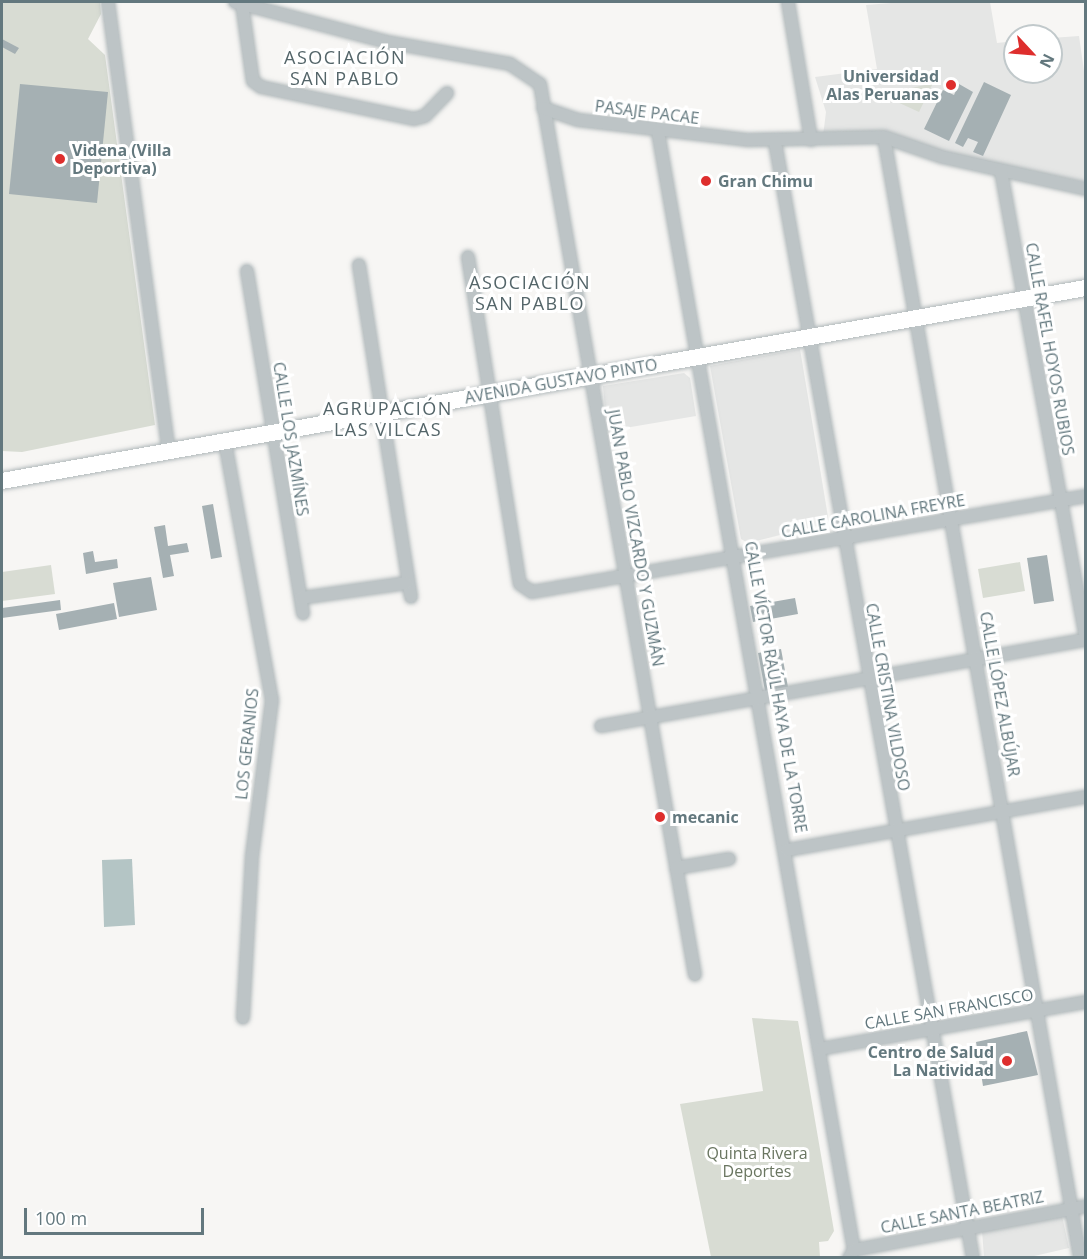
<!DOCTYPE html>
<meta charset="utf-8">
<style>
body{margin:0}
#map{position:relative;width:1087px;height:1259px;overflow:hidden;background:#f7f6f4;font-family:"Open Sans",sans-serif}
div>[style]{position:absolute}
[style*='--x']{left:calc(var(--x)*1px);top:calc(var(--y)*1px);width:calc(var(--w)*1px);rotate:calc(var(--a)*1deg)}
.built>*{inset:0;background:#e5e6e5}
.green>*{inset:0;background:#d8dcd3}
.water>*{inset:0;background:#b4c5c5}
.building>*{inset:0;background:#a5b0b3}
.roads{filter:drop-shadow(0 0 2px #b0b8ba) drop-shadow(0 0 2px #b0b8ba)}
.minor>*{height:12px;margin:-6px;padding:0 6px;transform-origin:6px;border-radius:6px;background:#bdc4c6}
.secondary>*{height:16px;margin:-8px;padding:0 8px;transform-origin:8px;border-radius:8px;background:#fff}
.dots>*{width:16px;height:16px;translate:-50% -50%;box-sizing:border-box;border:3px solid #fff;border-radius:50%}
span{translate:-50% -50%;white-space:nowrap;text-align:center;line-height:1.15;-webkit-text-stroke:6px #fff;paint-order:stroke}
.poi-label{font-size:16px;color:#63787e;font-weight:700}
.right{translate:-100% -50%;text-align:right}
.left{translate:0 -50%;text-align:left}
.street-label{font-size:16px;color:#63787e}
.park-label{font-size:16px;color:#6a7661}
.neighbourhood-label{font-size:18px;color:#546569;letter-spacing:1.5px}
.frame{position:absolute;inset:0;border:3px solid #63787e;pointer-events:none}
.north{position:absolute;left:1003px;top:24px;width:60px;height:60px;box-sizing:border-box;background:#fff;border:2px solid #c1c9cb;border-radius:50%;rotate:116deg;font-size:16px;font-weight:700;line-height:24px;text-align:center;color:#63787e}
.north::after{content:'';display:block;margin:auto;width:21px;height:27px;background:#de2e2d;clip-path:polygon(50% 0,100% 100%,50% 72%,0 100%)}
.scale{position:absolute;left:24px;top:1208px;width:180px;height:27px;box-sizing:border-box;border:3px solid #63787e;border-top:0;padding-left:8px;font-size:18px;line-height:21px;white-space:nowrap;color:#63787e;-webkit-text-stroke:4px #fff;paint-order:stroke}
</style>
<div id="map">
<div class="built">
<i style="clip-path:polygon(904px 2px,990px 2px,997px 43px,1015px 41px,1015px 72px,1051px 72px,1051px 38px,1079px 36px,1085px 78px,1085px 182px,943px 153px,890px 134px,823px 136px,826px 112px,815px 77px,877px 69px,866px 5px)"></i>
<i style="clip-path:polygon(800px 349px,829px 523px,748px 543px,741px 539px,710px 366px)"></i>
<i style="clip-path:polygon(684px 373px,690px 378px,696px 416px,607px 431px,603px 386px)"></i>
<i style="clip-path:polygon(1062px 1216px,1069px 1248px,1030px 1257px,984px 1257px,982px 1230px)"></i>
</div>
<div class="green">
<i style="clip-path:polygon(2px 2px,100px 2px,101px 14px,88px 39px,105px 55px,155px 425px,22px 452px,2px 451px)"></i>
<i style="clip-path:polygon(933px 83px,919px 112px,882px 95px)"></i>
<i style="clip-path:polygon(1020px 562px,1025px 591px,983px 598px,978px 569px)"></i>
<i style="clip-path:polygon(51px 565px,55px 594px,2px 601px,2px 572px)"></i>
<i style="clip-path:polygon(752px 1018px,798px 1021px,834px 1231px,828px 1241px,819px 1242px,820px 1257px,711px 1257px,680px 1104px,763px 1091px)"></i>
</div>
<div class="water">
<i style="clip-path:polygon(132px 859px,135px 925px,104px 927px,102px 860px)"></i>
</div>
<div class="building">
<i style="clip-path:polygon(2px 39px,19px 48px,15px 54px,2px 47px)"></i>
<i style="clip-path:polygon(984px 82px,1011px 95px,983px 156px,973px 152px,978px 142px,968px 138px,963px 147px,955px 143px)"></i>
<i style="clip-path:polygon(20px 84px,108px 92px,97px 203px,9px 194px)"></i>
<i style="clip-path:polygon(959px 84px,973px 92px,949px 141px,924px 129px,943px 90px,954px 95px)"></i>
<i style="clip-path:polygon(213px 504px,222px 557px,211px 559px,202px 506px)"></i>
<i style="clip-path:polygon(165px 525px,168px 546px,187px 543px,189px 552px,170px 555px,174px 576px,163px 578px,154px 527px)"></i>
<i style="clip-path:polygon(93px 551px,95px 562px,117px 559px,118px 568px,86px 574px,83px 553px)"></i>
<i style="clip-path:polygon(1047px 555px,1054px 601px,1034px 604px,1027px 558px)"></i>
<i style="clip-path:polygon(151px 577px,157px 610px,119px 617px,113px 583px)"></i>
<i style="clip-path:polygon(795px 598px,798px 614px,753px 622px,750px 606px)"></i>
<i style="clip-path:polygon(60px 600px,61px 610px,2px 618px,2px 608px)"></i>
<i style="clip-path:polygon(114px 603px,117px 619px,59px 630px,56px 614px)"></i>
<i style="clip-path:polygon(781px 649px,788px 687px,765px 691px,758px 653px)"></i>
<i style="clip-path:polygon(1027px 1031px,1038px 1075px,983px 1086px,976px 1042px)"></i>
</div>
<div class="roads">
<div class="minor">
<i style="--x:108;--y:2;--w:454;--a:82.3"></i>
<i style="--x:235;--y:2;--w:157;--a:14.7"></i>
<i style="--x:387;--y:42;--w:125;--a:10.1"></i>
<i style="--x:510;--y:64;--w:36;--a:34"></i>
<i style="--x:540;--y:84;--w:904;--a:80.13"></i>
<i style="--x:788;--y:2;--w:140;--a:80.5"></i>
<i style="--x:242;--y:4;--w:78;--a:81.9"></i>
<i style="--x:253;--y:81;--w:10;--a:37"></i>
<i style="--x:261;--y:87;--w:156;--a:11.8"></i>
<i style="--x:414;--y:119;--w:11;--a:-15"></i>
<i style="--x:425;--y:116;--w:32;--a:-46"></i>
<i style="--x:543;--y:108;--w:37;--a:19"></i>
<i style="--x:578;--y:120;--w:170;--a:6.7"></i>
<i style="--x:747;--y:140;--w:137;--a:-1.3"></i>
<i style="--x:884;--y:137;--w:61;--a:19"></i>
<i style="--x:942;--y:157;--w:148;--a:12.5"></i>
<i style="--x:658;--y:132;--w:1135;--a:80.06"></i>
<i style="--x:884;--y:137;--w:1138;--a:80.08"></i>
<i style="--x:775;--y:142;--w:1133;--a:79.94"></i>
<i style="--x:1001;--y:171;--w:477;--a:79.7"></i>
<i style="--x:468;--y:257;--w:331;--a:81"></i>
<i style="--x:520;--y:584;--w:14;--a:34"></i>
<i style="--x:532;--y:592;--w:562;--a:-9.83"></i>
<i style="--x:359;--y:265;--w:336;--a:81.1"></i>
<i style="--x:247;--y:271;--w:347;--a:80.7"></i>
<i style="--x:225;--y:442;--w:262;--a:79.7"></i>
<i style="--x:272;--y:700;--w:157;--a:97.3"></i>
<i style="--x:252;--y:856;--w:162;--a:93.2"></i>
<i style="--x:301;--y:598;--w:106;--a:-8.1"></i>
<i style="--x:601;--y:726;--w:493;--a:-10.1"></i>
<i style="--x:787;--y:850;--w:304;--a:-10.1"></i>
<i style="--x:676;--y:868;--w:54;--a:-9.6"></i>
<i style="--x:819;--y:1049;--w:271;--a:-10"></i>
<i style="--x:849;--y:1258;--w:9;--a:-58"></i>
<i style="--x:854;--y:1250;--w:236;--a:-10.7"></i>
</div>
<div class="secondary">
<i style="--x:2;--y:481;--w:1101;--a:-10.1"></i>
</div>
</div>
<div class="dots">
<i style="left:951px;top:85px;background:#de2e2d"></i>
<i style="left:60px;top:159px;background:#de2e2d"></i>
<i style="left:706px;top:181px;background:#de2e2d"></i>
<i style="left:660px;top:817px;background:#de2e2d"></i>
<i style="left:1007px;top:1061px;background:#de2e2d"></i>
</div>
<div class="poi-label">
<span class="right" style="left:939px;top:85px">Universidad<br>Alas Peruanas</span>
<span class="left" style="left:72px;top:159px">Videna (Villa<br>Deportiva)</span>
<span class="left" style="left:718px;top:181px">Gran Chimu</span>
<span class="left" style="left:672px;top:817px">mecanic</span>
<span class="right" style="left:994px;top:1061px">Centro de Salud<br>La Natividad</span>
</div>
<div class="street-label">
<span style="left:647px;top:112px;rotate:7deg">PASAJE PACAE</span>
<span style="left:1050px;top:349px;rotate:80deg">CALLE RAFEL HOYOS RUBIOS</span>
<span style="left:561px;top:381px;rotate:-10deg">AVENIDA GUSTAVO PINTO</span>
<span style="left:291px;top:439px;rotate:81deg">CALLE LOS JAZMÍNES</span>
<span style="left:873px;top:516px;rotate:-10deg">CALLE CAROLINA FREYRE</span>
<span style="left:636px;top:538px;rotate:80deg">JUAN PABLO VIZCARDO Y GUZMÁN</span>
<span style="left:776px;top:687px;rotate:80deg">CALLE VÍCTOR RAÚL HAYA DE LA TORRE</span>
<span style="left:1000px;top:694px;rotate:80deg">CALLE LÓPEZ ALBÚJAR</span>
<span style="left:888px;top:697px;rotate:80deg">CALLE CRISTINA VILDOSO</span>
<span style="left:247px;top:744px;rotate:-84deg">LOS GERANIOS</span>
<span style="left:949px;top:1009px;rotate:-10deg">CALLE SAN FRANCISCO</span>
<span style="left:962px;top:1212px;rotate:-11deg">CALLE SANTA BEATRIZ</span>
</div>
<div class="park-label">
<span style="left:757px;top:1162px">Quinta Rivera<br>Deportes</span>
</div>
<div class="neighbourhood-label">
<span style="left:345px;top:68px">ASOCIACIÓN<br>SAN PABLO</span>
<span style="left:530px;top:293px">ASOCIACIÓN<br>SAN PABLO</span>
<span style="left:388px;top:419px">AGRUPACIÓN<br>LAS VILCAS</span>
</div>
<div class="frame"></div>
<div class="north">N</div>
<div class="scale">100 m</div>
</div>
